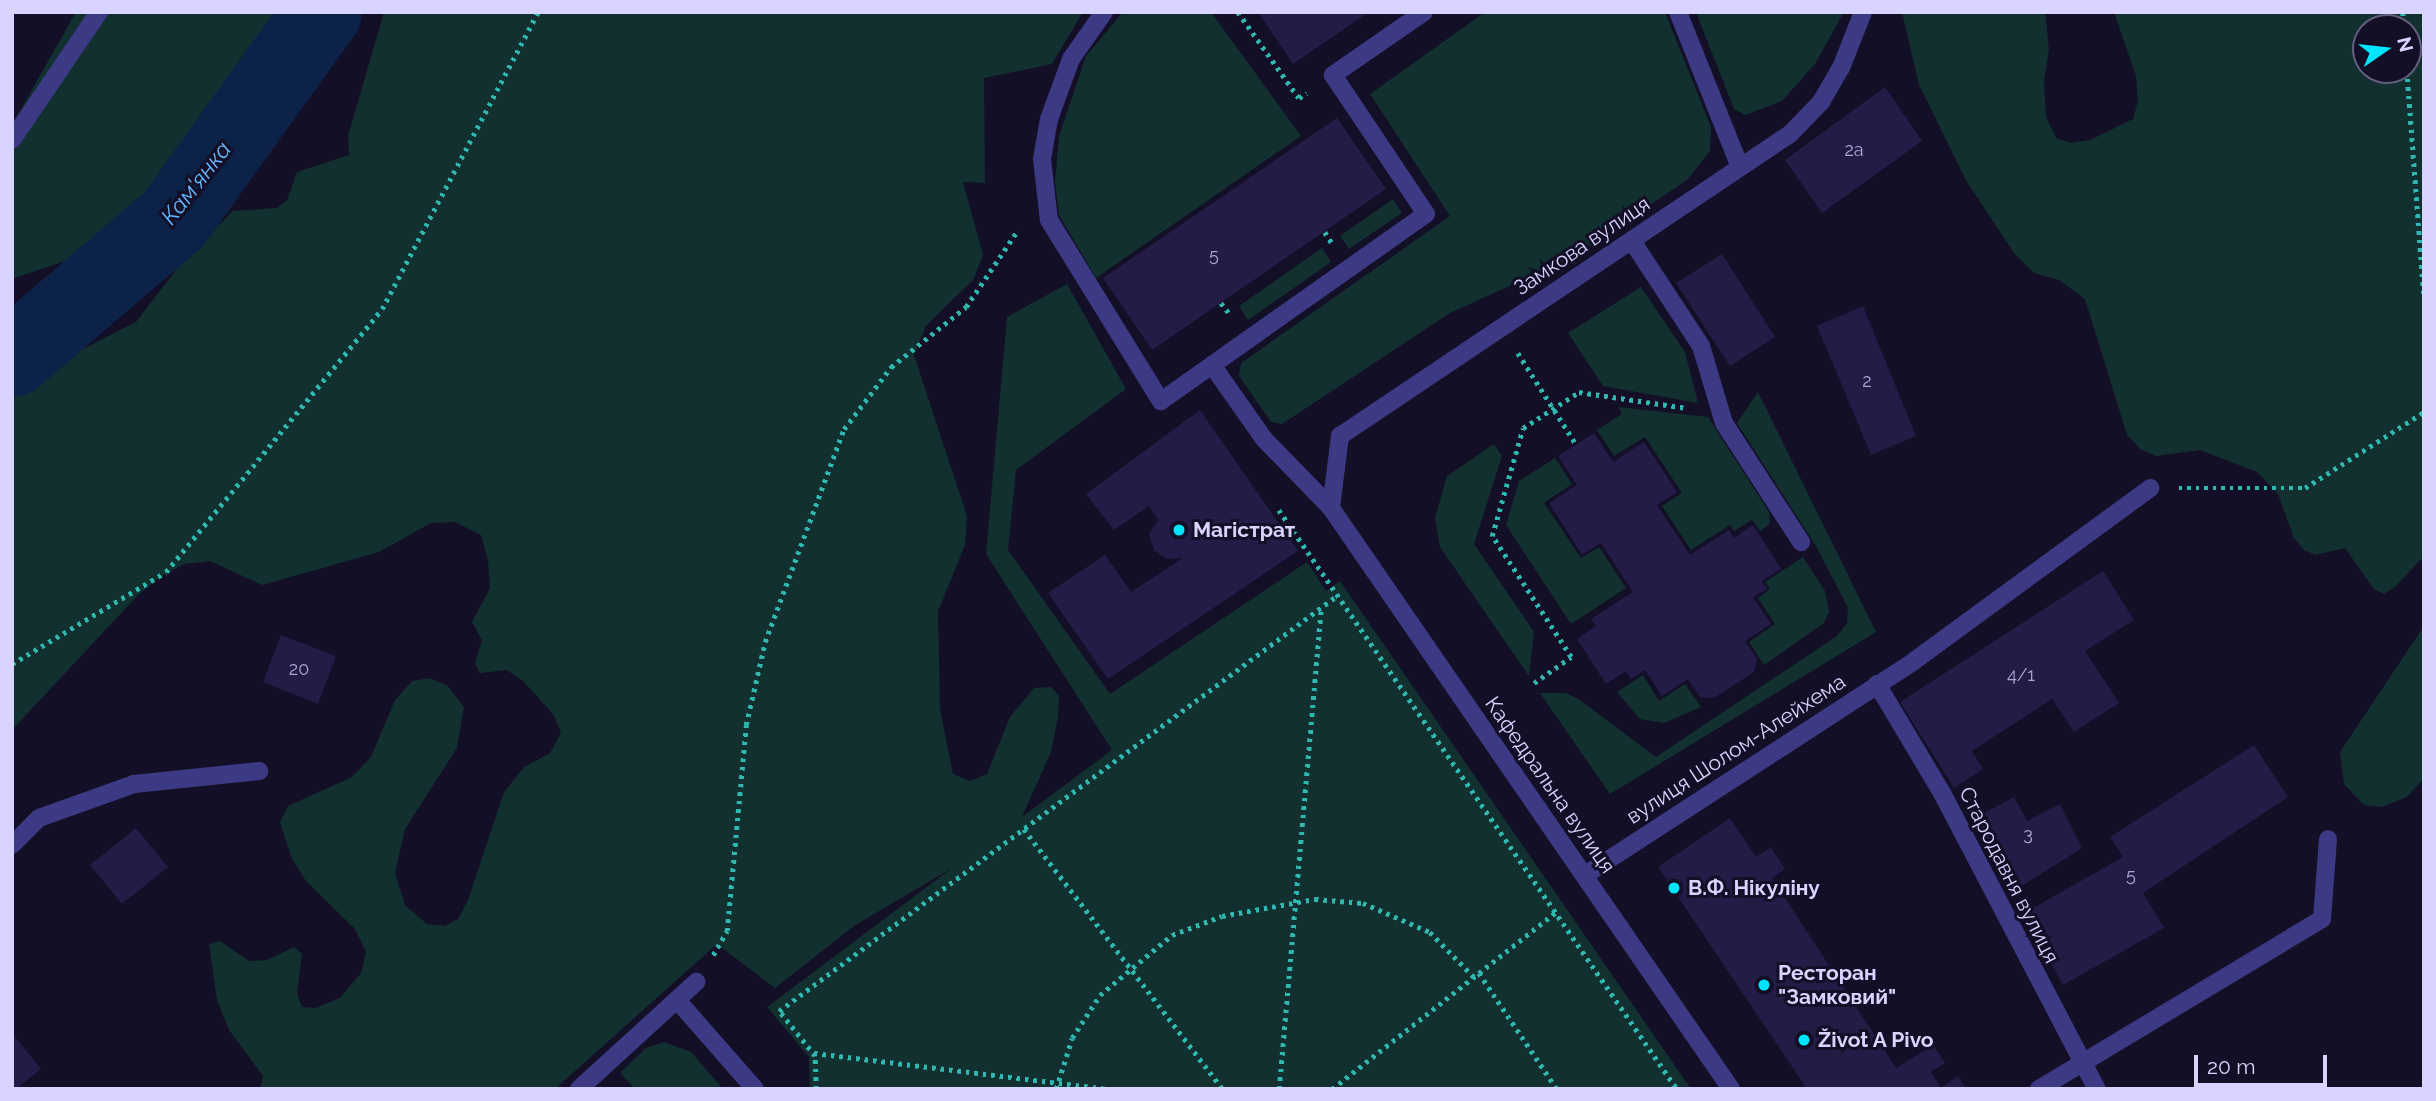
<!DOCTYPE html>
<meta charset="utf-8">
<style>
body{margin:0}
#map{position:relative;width:2436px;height:1101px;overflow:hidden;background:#130f26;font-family:Raleway,sans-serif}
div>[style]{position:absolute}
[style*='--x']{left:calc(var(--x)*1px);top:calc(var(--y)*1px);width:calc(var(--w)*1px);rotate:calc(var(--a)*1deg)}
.green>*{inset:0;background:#12302f}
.river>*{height:79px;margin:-39.5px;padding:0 39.5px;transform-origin:39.5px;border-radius:39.5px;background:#0c2248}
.building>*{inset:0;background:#241b47}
.path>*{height:4.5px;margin-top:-2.25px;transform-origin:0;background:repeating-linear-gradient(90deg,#2fb8b0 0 3.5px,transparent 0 8.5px)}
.minor>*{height:18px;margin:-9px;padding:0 9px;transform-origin:9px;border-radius:9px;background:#3d3a85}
.dots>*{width:19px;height:19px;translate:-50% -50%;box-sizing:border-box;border:4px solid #130f26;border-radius:50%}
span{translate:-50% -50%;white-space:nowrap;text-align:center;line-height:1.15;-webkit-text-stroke:6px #130f26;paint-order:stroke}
.number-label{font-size:18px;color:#aca6d1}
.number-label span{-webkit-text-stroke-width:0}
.street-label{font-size:21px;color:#d9d4ff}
.poi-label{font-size:21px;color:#d9d4ff;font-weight:700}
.left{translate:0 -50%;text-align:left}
.water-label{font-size:23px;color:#62b6ff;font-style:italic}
.frame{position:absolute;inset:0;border:14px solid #d9d4ff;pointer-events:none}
.north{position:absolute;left:2352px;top:14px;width:70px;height:70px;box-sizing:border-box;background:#130f26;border:2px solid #625e7d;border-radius:50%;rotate:76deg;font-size:19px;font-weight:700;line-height:28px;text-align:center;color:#d9d4ff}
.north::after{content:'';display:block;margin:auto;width:24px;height:32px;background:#00e5ff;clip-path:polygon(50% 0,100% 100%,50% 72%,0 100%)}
.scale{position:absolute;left:2194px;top:1055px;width:133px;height:32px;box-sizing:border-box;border:4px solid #d9d4ff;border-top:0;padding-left:9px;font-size:21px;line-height:24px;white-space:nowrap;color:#d9d4ff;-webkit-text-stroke:5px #130f26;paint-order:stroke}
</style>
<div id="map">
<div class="green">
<i style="clip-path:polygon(76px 12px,318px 12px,299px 64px,300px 89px,295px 100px,252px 149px,121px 242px,12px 279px,12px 125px)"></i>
<i style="clip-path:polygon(384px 12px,1083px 12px,1052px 64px,984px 78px,985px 183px,963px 182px,983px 255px,973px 280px,926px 326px,914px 355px,967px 516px,965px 545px,938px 611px,940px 709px,953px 774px,970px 781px,987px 774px,1010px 717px,1034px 688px,1051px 687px,1059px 696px,1058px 717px,1051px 752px,1022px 817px,1112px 750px,986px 554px,1007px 317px,1067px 284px,1126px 389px,1016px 470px,1008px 550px,1110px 694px,1307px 562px,1326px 591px,1340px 581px,1691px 1089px,810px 1089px,809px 1057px,767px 1007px,952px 868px,854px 926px,775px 988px,717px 944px,555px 1089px,260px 1089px,263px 1076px,229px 1030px,217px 1000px,209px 944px,220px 941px,249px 961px,267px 960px,294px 947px,302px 954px,297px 993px,302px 1007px,315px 1008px,340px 998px,361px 973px,366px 952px,355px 929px,306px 881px,292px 859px,280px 822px,288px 806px,352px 777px,371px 757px,395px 700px,412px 681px,430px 678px,448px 686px,464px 707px,457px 748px,405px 829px,395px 873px,405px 905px,427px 924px,445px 926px,458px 919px,468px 900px,504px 792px,524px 767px,550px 753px,561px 733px,553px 714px,524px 682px,507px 670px,480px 673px,475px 663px,482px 640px,472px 622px,490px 588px,488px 560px,481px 535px,455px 522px,431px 523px,379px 552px,262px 585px,210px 561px,184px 564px,160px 577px,138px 595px,12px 730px,12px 372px,73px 354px,136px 322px,186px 257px,233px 211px,277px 208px,287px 200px,297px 172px,349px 155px,348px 136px)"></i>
<i style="clip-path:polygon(1123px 12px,1211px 12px,1301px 136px,1096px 278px,1059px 215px,1055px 182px,1059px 136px,1086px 56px)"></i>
<i style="clip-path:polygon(1485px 12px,1665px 12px,1711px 127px,1710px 151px,1687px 180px,1573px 257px,1450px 313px,1282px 424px,1271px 422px,1239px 376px,1241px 363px,1450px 216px,1370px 94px)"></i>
<i style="clip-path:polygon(1696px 12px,1844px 12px,1815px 64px,1782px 101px,1745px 115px,1734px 109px)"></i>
<i style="clip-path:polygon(evenodd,1902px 12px,2045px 12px,2049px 50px,2044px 81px,2046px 116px,2056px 138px,2071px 143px,2090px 140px,2133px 119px,2138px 101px,2136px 76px,2114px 12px,2424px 12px,2424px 556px,2394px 588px,2384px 594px,2374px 589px,2345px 548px,2315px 555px,2304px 550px,2294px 538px,2278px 494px,2257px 472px,2200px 450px,2156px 456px,2140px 449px,2127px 435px,2085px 299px,2059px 280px,2034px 273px,2014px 253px,1967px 182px,1919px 85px,1902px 12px,2366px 28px,2408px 28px,2408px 70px,2366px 70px,2366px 28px)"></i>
<i style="clip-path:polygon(1393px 199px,1402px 213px,1349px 249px,1340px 236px)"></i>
<i style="clip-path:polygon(1322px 248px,1331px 262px,1248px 320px,1239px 306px)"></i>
<i style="clip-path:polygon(1641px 287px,1685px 352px,1698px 403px,1603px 386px,1568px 333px)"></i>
<i style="clip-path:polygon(1758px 392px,1876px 632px,1610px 794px,1540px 693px,1566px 693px,1580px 700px,1656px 757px,1837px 636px,1847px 623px,1848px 608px,1816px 546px,1737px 423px)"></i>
<i style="clip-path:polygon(1618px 407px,1708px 417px,1769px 512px,1770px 524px,1760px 531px,1752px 520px,1734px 531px,1730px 525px,1691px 550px,1662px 506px,1682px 493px,1645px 437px,1614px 456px,1597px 430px,1622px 414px)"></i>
<i style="clip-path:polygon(1494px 444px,1502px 456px,1474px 544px,1534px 632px,1529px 676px,1440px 547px,1435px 518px,1447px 476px)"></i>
<i style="clip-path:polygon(1555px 458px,1572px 484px,1544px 503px,1581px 558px,1599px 547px,1626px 588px,1571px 624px,1506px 525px,1519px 481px)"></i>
<i style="clip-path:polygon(1803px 557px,1825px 591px,1829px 612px,1824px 623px,1764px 665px,1749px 642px,1775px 624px,1758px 598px,1770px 589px,1765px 582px)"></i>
<i style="clip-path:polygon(2424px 626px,2424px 778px,2407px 797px,2382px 807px,2364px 805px,2344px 784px,2340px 752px)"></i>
<i style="clip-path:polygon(1643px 675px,1659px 701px,1685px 684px,1701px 707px,1664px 723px,1640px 719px,1617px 692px)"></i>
<i style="clip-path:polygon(664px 1042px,691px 1052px,723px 1089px,635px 1089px,620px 1073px,646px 1048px)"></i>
</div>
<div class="river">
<i style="--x:12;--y:357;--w:212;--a:-40.6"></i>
<i style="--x:173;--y:219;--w:255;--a:-54.3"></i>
</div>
<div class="building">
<i style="clip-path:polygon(1258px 12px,1369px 12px,1293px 64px)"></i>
<i style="clip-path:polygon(1885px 87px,1922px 141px,1822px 213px,1785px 160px)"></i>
<i style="clip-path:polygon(1337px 118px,1386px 189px,1152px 350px,1103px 278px)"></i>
<i style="clip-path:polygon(1722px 254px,1775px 337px,1730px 366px,1676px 283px)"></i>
<i style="clip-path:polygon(1863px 306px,1916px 436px,1871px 455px,1817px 326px)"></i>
<i style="clip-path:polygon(1200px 410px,1298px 551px,1108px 679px,1048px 593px,1105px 555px,1131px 592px,1183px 558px,1167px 559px,1154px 550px,1149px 534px,1158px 520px,1149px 506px,1114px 530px,1086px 494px)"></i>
<i style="clip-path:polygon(1594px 433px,1613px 462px,1644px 442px,1677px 492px,1657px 505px,1690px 555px,1729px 530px,1734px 538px,1753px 525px,1781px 569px,1762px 581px,1767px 589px,1753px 597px,1771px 624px,1745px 641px,1757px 659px,1754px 672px,1714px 698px,1700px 697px,1688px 679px,1662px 696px,1645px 670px,1631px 679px,1626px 671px,1606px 684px,1577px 639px,1596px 626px,1591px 619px,1633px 592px,1601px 543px,1582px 555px,1549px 503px,1577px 485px,1558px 456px)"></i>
<i style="clip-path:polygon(2103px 571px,2134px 620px,2085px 651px,2119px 703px,2074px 732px,2052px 699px,1972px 751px,1983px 769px,1954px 788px,1900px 702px)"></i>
<i style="clip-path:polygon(281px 635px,336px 656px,318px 704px,263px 682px)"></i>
<i style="clip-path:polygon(2254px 745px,2288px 797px,2143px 893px,2164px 928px,2063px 985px,2023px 914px,2123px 857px,2110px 837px)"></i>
<i style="clip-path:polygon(2014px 797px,2027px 821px,2060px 804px,2082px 848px,2012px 892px,1973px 819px)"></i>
<i style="clip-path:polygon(1730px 818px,1756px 857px,1771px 847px,1785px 869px,1772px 878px,1896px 1068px,1933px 1045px,1945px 1063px,1931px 1072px,1941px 1088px,1958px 1076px,1966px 1089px,1807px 1089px,1658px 867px)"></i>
<i style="clip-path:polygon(136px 828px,168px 867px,122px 904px,90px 865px)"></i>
<i style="clip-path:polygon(12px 1033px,41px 1069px,16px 1089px,12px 1089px)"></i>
</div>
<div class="path">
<i style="--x:1238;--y:12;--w:105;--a:54.7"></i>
<i style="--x:1299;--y:98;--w:9;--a:-32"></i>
<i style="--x:2403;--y:12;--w:16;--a:86"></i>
<i style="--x:2407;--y:70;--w:228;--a:85.7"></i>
<i style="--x:1325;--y:232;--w:13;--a:58"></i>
<i style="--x:1221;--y:303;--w:13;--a:51"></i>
<i style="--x:1518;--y:353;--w:108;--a:57.5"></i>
<i style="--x:2179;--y:488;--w:126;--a:0"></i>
<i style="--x:2305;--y:488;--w:141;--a:-32.6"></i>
<i style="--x:1279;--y:510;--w:703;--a:55.5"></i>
<i style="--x:12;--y:664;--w:179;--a:-30.9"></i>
<i style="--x:166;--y:572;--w:340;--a:-50.6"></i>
<i style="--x:382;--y:309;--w:335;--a:-62.3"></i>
<i style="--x:1534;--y:683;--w:45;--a:-35.1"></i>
<i style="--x:1571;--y:657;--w:145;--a:-123.1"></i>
<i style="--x:1492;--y:536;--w:112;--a:-74"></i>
<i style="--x:1523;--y:428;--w:67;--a:-32.7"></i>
<i style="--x:1579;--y:392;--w:109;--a:8.4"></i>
<i style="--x:1024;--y:829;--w:327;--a:52.6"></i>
<i style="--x:713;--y:955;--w:28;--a:-60"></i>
<i style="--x:727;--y:931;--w:207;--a:-84.7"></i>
<i style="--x:746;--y:725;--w:85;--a:-77.1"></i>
<i style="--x:765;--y:642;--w:227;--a:-69.7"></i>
<i style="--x:844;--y:429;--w:78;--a:-52.8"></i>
<i style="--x:891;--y:367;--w:96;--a:-38.7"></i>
<i style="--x:966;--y:307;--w:93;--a:-56"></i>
<i style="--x:1479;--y:973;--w:140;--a:56.1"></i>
<i style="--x:814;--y:1053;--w:296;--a:7"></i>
<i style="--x:816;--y:1089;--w:33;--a:-92"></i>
<i style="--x:815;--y:1056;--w:58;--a:-128.7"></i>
<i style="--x:779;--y:1011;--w:697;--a:-36.66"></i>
<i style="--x:1056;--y:1089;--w:53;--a:-72.6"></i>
<i style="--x:1072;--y:1038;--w:51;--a:-56.9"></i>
<i style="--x:1100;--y:995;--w:94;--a:-39.8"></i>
<i style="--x:1172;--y:935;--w:53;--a:-20.8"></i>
<i style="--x:1222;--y:916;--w:95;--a:-10.4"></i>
<i style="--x:1315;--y:899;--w:48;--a:4.8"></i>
<i style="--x:1363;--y:903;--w:73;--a:23.4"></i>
<i style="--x:1430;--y:932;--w:63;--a:45.6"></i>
<i style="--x:1279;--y:1089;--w:483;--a:-85"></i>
<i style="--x:1332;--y:1089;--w:285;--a:-38.3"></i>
</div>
<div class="minor">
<i style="--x:1104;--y:12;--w:57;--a:125.1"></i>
<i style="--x:1071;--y:59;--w:64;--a:110.1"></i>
<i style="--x:1049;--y:119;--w:41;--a:99.9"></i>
<i style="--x:1042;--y:159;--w:61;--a:83.5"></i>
<i style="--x:1049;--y:220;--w:213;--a:58.3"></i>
<i style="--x:1161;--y:401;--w:62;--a:-35.2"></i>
<i style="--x:1424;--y:12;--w:111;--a:145.3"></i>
<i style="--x:1333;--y:75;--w:167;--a:56.2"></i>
<i style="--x:1426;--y:214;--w:262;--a:144.8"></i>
<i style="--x:1212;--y:365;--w:90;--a:54.9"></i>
<i style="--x:1264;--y:439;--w:96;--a:45.8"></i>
<i style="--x:1331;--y:508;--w:705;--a:55.45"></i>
<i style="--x:1678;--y:12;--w:167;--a:68.2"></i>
<i style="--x:12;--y:140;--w:155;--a:-55.8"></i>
<i style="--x:1632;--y:241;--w:126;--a:56.7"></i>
<i style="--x:1701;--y:346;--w:80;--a:73.4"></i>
<i style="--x:1724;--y:423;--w:142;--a:57.1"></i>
<i style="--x:1331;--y:508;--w:73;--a:-82.9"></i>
<i style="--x:1340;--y:436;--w:542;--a:-33.87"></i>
<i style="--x:1790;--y:134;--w:45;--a:-45.9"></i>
<i style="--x:1821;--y:102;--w:39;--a:-60"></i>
<i style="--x:1841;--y:68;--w:60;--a:-68.6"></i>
<i style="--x:1877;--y:684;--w:127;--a:59.2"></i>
<i style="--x:1942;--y:793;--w:334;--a:62.4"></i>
<i style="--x:12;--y:845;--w:38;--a:-45"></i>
<i style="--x:39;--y:818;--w:101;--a:-19.7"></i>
<i style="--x:134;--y:784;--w:126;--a:-5.9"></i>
<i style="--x:1585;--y:875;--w:392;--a:-33"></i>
<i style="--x:1914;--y:661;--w:293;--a:-36.2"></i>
<i style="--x:677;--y:1000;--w:118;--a:48.8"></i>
<i style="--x:579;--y:1089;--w:159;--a:-42.4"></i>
<i style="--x:2039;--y:1089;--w:330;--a:-31"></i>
<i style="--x:2322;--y:919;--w:80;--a:-85.7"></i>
</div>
<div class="dots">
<i style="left:1179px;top:530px;background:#00e5ff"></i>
<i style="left:1674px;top:888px;background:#00e5ff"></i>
<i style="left:1764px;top:985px;background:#00e5ff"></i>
<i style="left:1804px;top:1040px;background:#00e5ff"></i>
</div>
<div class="number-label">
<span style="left:1854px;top:150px">2а</span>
<span style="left:1214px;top:255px">5</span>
<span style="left:1867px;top:381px">2</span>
<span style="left:299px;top:669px">20</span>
<span style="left:2021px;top:675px">4/1</span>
<span style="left:2028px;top:834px">3</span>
<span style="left:2131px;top:875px">5</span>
</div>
<div class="street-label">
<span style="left:1582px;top:246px;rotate:-34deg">Замкова вулиця</span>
<span style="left:1736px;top:749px;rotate:-33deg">вулиця Шолом-Алейхема</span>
<span style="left:1550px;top:785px;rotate:55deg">Кафедральна вулиця</span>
<span style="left:2009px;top:875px;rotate:63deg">Стародавня вулиця</span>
</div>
<div class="poi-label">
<span class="left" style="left:1193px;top:530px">Магістрат</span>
<span class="left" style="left:1688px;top:888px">В.Ф. Нікуліну</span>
<span class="left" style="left:1778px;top:985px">Ресторан<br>"Замковий"</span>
<span class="left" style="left:1818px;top:1040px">Život A Pivo</span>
</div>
<div class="water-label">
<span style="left:196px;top:183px;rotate:-52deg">Кам'янка</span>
</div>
<div class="frame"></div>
<div class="north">N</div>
<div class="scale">20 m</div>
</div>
